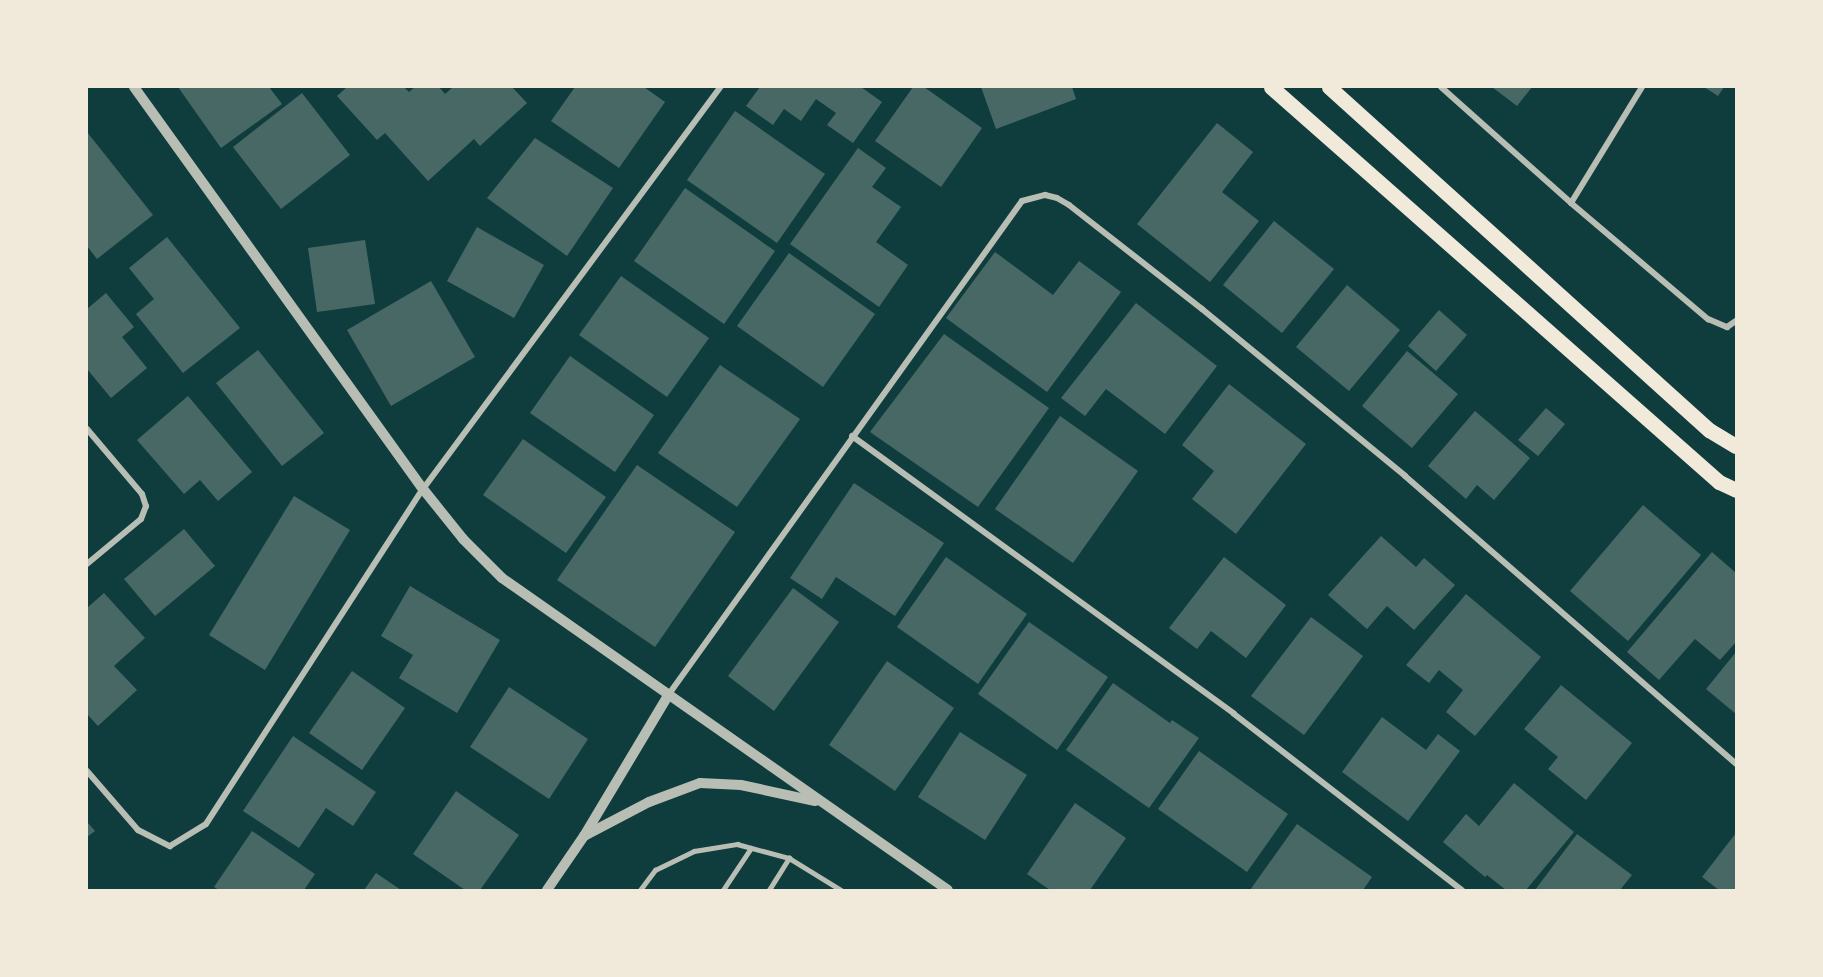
<!DOCTYPE html>
<style>
body{margin:0}
#map{position:relative;width:1823px;height:977px;overflow:hidden;background:#0f3d3e;font-family:Mulish,sans-serif}
div>[style]{position:absolute}
[style*='--x']{left:calc(var(--x)*1px);top:calc(var(--y)*1px);width:calc(var(--w)*1px);rotate:calc(var(--a)*1deg)}
.building>*{inset:0;background:#486865}
.service>*{height:4.5px;margin:-2.25px;padding:0 2.25px;transform-origin:2.25px;border-radius:2.25px;background:#b8beb3}
.minor>*{height:6px;margin:-3px;padding:0 3px;transform-origin:3px;border-radius:3px;background:#b8beb3}
.tertiary>*{height:10px;margin:-5px;padding:0 5px;transform-origin:5px;border-radius:5px;background:#b8beb3}
.primary>*{height:15px;margin:-7.5px;padding:0 7.5px;transform-origin:7.5px;border-radius:7.5px;background:#f1e9da}
span{translate:-50% -50%;white-space:nowrap;text-align:center;line-height:1.15;-webkit-text-stroke:4.5px #f1e9da;paint-order:stroke}
.frame{position:absolute;inset:0;border:88px solid #f1e9da;pointer-events:none}
</style>
<div id="map">
<div class="building">
<i style="clip-path:polygon(178px 87px,269px 87px,282px 104px,221px 148px)"></i>
<i style="clip-path:polygon(347px 87px,404px 87px,409px 92px,415px 87px,439px 87px,445px 94px,453px 87px,512px 87px,527px 103px,480px 146px,474px 139px,428px 181px,385px 133px,377px 140px,337px 96px)"></i>
<i style="clip-path:polygon(575px 87px,644px 87px,665px 102px,619px 168px,551px 121px)"></i>
<i style="clip-path:polygon(760px 87px,861px 87px,882px 102px,853px 143px,827px 125px,836px 113px,816px 99px,801px 121px,784px 109px,773px 125px,746px 106px)"></i>
<i style="clip-path:polygon(913px 87px,924px 87px,982px 128px,941px 187px,875px 141px)"></i>
<i style="clip-path:polygon(981px 87px,1072px 87px,1076px 99px,996px 129px)"></i>
<i style="clip-path:polygon(1492px 87px,1532px 87px,1517px 106px)"></i>
<i style="clip-path:polygon(1704px 87px,1724px 87px,1718px 96px)"></i>
<i style="clip-path:polygon(302px 93px,350px 155px,281px 209px,233px 147px)"></i>
<i style="clip-path:polygon(735px 111px,825px 174px,777px 243px,687px 180px)"></i>
<i style="clip-path:polygon(1217px 123px,1253px 152px,1222px 192px,1259px 221px,1210px 282px,1137px 224px)"></i>
<i style="clip-path:polygon(87px 132px,153px 215px,97px 259px,87px 246px)"></i>
<i style="clip-path:polygon(535px 138px,613px 188px,567px 256px,487px 198px)"></i>
<i style="clip-path:polygon(858px 148px,886px 168px,872px 187px,901px 207px,876px 242px,908px 265px,879px 307px,790px 244px)"></i>
<i style="clip-path:polygon(685px 188px,775px 251px,724px 324px,634px 261px)"></i>
<i style="clip-path:polygon(1274px 221px,1334px 269px,1282px 333px,1223px 285px)"></i>
<i style="clip-path:polygon(477px 227px,544px 265px,514px 318px,447px 281px)"></i>
<i style="clip-path:polygon(167px 237px,240px 328px,183px 373px,136px 314px,154px 299px,129px 268px)"></i>
<i style="clip-path:polygon(365px 240px,375px 304px,317px 312px,308px 248px)"></i>
<i style="clip-path:polygon(995px 252px,1053px 295px,1079px 261px,1121px 292px,1047px 392px,946px 318px)"></i>
<i style="clip-path:polygon(789px 253px,875px 314px,823px 387px,737px 326px)"></i>
<i style="clip-path:polygon(621px 276px,709px 338px,667px 397px,579px 335px)"></i>
<i style="clip-path:polygon(431px 281px,475px 357px,391px 406px,347px 330px)"></i>
<i style="clip-path:polygon(1347px 285px,1400px 330px,1349px 391px,1296px 347px)"></i>
<i style="clip-path:polygon(106px 293px,134px 327px,122px 337px,147px 368px,111px 398px,87px 369px,87px 309px)"></i>
<i style="clip-path:polygon(1136px 303px,1217px 366px,1165px 434px,1106px 389px,1085px 416px,1061px 398px)"></i>
<i style="clip-path:polygon(1439px 310px,1467px 335px,1436px 371px,1408px 346px)"></i>
<i style="clip-path:polygon(944px 334px,1049px 408px,978px 507px,870px 432px)"></i>
<i style="clip-path:polygon(258px 350px,324px 433px,282px 466px,216px 383px)"></i>
<i style="clip-path:polygon(1407px 351px,1458px 394px,1412px 448px,1362px 406px)"></i>
<i style="clip-path:polygon(570px 356px,654px 415px,615px 472px,530px 413px)"></i>
<i style="clip-path:polygon(720px 365px,800px 419px,737px 507px,658px 453px)"></i>
<i style="clip-path:polygon(1229px 384px,1306px 444px,1236px 534px,1192px 499px,1214px 471px,1182px 445px)"></i>
<i style="clip-path:polygon(188px 396px,252px 472px,218px 501px,200px 480px,184px 494px,137px 440px)"></i>
<i style="clip-path:polygon(1546px 408px,1565px 424px,1538px 456px,1518px 440px)"></i>
<i style="clip-path:polygon(1475px 411px,1530px 458px,1494px 500px,1477px 485px,1466px 499px,1428px 466px)"></i>
<i style="clip-path:polygon(1060px 416px,1138px 471px,1073px 563px,995px 509px)"></i>
<i style="clip-path:polygon(523px 439px,606px 497px,566px 553px,483px 495px)"></i>
<i style="clip-path:polygon(637px 465px,735px 532px,655px 647px,557px 580px)"></i>
<i style="clip-path:polygon(854px 483px,944px 543px,895px 616px,836px 577px,822px 599px,790px 578px)"></i>
<i style="clip-path:polygon(294px 496px,350px 530px,265px 670px,209px 635px)"></i>
<i style="clip-path:polygon(1643px 505px,1701px 555px,1628px 641px,1570px 591px)"></i>
<i style="clip-path:polygon(184px 529px,215px 566px,155px 616px,124px 579px)"></i>
<i style="clip-path:polygon(1381px 536px,1416px 567px,1424px 558px,1455px 585px,1414px 630px,1387px 606px,1367px 629px,1328px 595px)"></i>
<i style="clip-path:polygon(1712px 552px,1736px 573px,1736px 642px,1720px 660px,1695px 639px,1659px 680px,1627px 652px)"></i>
<i style="clip-path:polygon(946px 557px,1027px 614px,978px 684px,897px 627px)"></i>
<i style="clip-path:polygon(1224px 557px,1286px 605px,1246px 658px,1211px 631px,1197px 649px,1169px 628px)"></i>
<i style="clip-path:polygon(410px 586px,500px 640px,457px 713px,399px 678px,413px 655px,381px 636px)"></i>
<i style="clip-path:polygon(793px 588px,839px 622px,774px 711px,728px 676px)"></i>
<i style="clip-path:polygon(104px 593px,145px 638px,114px 666px,137px 690px,98px 726px,87px 714px,87px 608px)"></i>
<i style="clip-path:polygon(1466px 594px,1541px 657px,1475px 736px,1446px 712px,1463px 690px,1439px 670px,1429px 683px,1406px 665px)"></i>
<i style="clip-path:polygon(1311px 617px,1363px 656px,1304px 735px,1251px 696px)"></i>
<i style="clip-path:polygon(1029px 622px,1108px 677px,1057px 750px,978px 694px)"></i>
<i style="clip-path:polygon(1736px 652px,1736px 714px,1706px 689px)"></i>
<i style="clip-path:polygon(887px 661px,954px 708px,895px 791px,829px 745px)"></i>
<i style="clip-path:polygon(352px 671px,405px 708px,362px 770px,309px 733px)"></i>
<i style="clip-path:polygon(1113px 683px,1170px 723px,1172px 720px,1199px 738px,1149px 808px,1066px 750px)"></i>
<i style="clip-path:polygon(1561px 685px,1632px 743px,1586px 800px,1548px 769px,1558px 757px,1524px 729px)"></i>
<i style="clip-path:polygon(509px 687px,588px 739px,549px 799px,470px 747px)"></i>
<i style="clip-path:polygon(1382px 717px,1426px 750px,1438px 734px,1460px 751px,1408px 821px,1342px 772px)"></i>
<i style="clip-path:polygon(960px 732px,1027px 775px,985px 840px,918px 797px)"></i>
<i style="clip-path:polygon(293px 736px,376px 792px,353px 826px,326px 808px,299px 848px,243px 811px)"></i>
<i style="clip-path:polygon(1199px 751px,1288px 814px,1247px 872px,1158px 809px)"></i>
<i style="clip-path:polygon(1514px 783px,1574px 832px,1526px 890px,1506px 890px,1487px 875px,1485px 877px,1443px 842px,1466px 814px,1479px 826px)"></i>
<i style="clip-path:polygon(456px 791px,519px 835px,480px 890px,465px 890px,413px 854px)"></i>
<i style="clip-path:polygon(1075px 803px,1126px 838px,1090px 890px,1050px 890px,1027px 874px)"></i>
<i style="clip-path:polygon(87px 822px,95px 831px,87px 837px)"></i>
<i style="clip-path:polygon(1297px 824px,1372px 877px,1363px 890px,1250px 890px)"></i>
<i style="clip-path:polygon(252px 831px,315px 874px,304px 890px,219px 890px,214px 887px)"></i>
<i style="clip-path:polygon(1736px 833px,1736px 890px,1719px 890px,1702px 877px)"></i>
<i style="clip-path:polygon(1577px 834px,1632px 875px,1620px 890px,1535px 890px)"></i>
<i style="clip-path:polygon(376px 873px,401px 890px,364px 890px)"></i>
</div>
<div class="service">
<i style="--x:640;--y:890;--w:25;--a:-53"></i>
<i style="--x:655;--y:870;--w:43;--a:-26"></i>
<i style="--x:694;--y:851;--w:44;--a:-9.2"></i>
<i style="--x:737;--y:844;--w:54;--a:15.1"></i>
<i style="--x:789;--y:858;--w:61;--a:31.6"></i>
<i style="--x:723;--y:890;--w:50;--a:-56.3"></i>
<i style="--x:769;--y:890;--w:38;--a:-58"></i>
</div>
<div class="minor">
<i style="--x:1441;--y:87;--w:174;--a:41.7"></i>
<i style="--x:1571;--y:203;--w:180;--a:40.3"></i>
<i style="--x:1708;--y:319;--w:21;--a:23"></i>
<i style="--x:1727;--y:327;--w:11;--a:-34"></i>
<i style="--x:1571;--y:203;--w:136;--a:-58.5"></i>
<i style="--x:87;--y:429;--w:85;--a:49.8"></i>
<i style="--x:142;--y:494;--w:13;--a:72"></i>
<i style="--x:146;--y:506;--w:14;--a:111"></i>
<i style="--x:141;--y:519;--w:70;--a:140.2"></i>
<i style="--x:852;--y:436;--w:472;--a:36"></i>
<i style="--x:1234;--y:714;--w:288;--a:37.7"></i>
<i style="--x:669;--y:694;--w:606;--a:-54.4"></i>
<i style="--x:1022;--y:201;--w:24;--a:-15"></i>
<i style="--x:1045;--y:195;--w:12;--a:14"></i>
<i style="--x:1057;--y:198;--w:14;--a:30"></i>
<i style="--x:1069;--y:205;--w:169;--a:38"></i>
<i style="--x:1202;--y:309;--w:263;--a:39.4"></i>
<i style="--x:1405;--y:476;--w:439;--a:41"></i>
<i style="--x:87;--y:771;--w:78;--a:49.2"></i>
<i style="--x:138;--y:830;--w:36;--a:27"></i>
<i style="--x:170;--y:846;--w:42;--a:-31.4"></i>
<i style="--x:206;--y:824;--w:399;--a:-57.1"></i>
<i style="--x:423;--y:489;--w:500;--a:-53.5"></i>
</div>
<div class="tertiary">
<i style="--x:134;--y:87;--w:495;--a:54.3"></i>
<i style="--x:423;--y:489;--w:64;--a:51.3"></i>
<i style="--x:463;--y:539;--w:55;--a:45"></i>
<i style="--x:502;--y:578;--w:544;--a:34.97"></i>
<i style="--x:584;--y:836;--w:73;--a:-27.6"></i>
<i style="--x:649;--y:802;--w:54;--a:-20.4"></i>
<i style="--x:700;--y:783;--w:41;--a:2.8"></i>
<i style="--x:741;--y:785;--w:76;--a:12.2"></i>
<i style="--x:547;--y:890;--w:65;--a:-55.6"></i>
<i style="--x:584;--y:836;--w:165;--a:-59.1"></i>
</div>
<div class="primary">
<i style="--x:1271;--y:87;--w:597;--a:41.4"></i>
<i style="--x:1719;--y:482;--w:19;--a:25"></i>
<i style="--x:1329;--y:87;--w:512;--a:42.07"></i>
<i style="--x:1709;--y:430;--w:31;--a:31"></i>
</div>
<div class="frame"></div>
</div>
